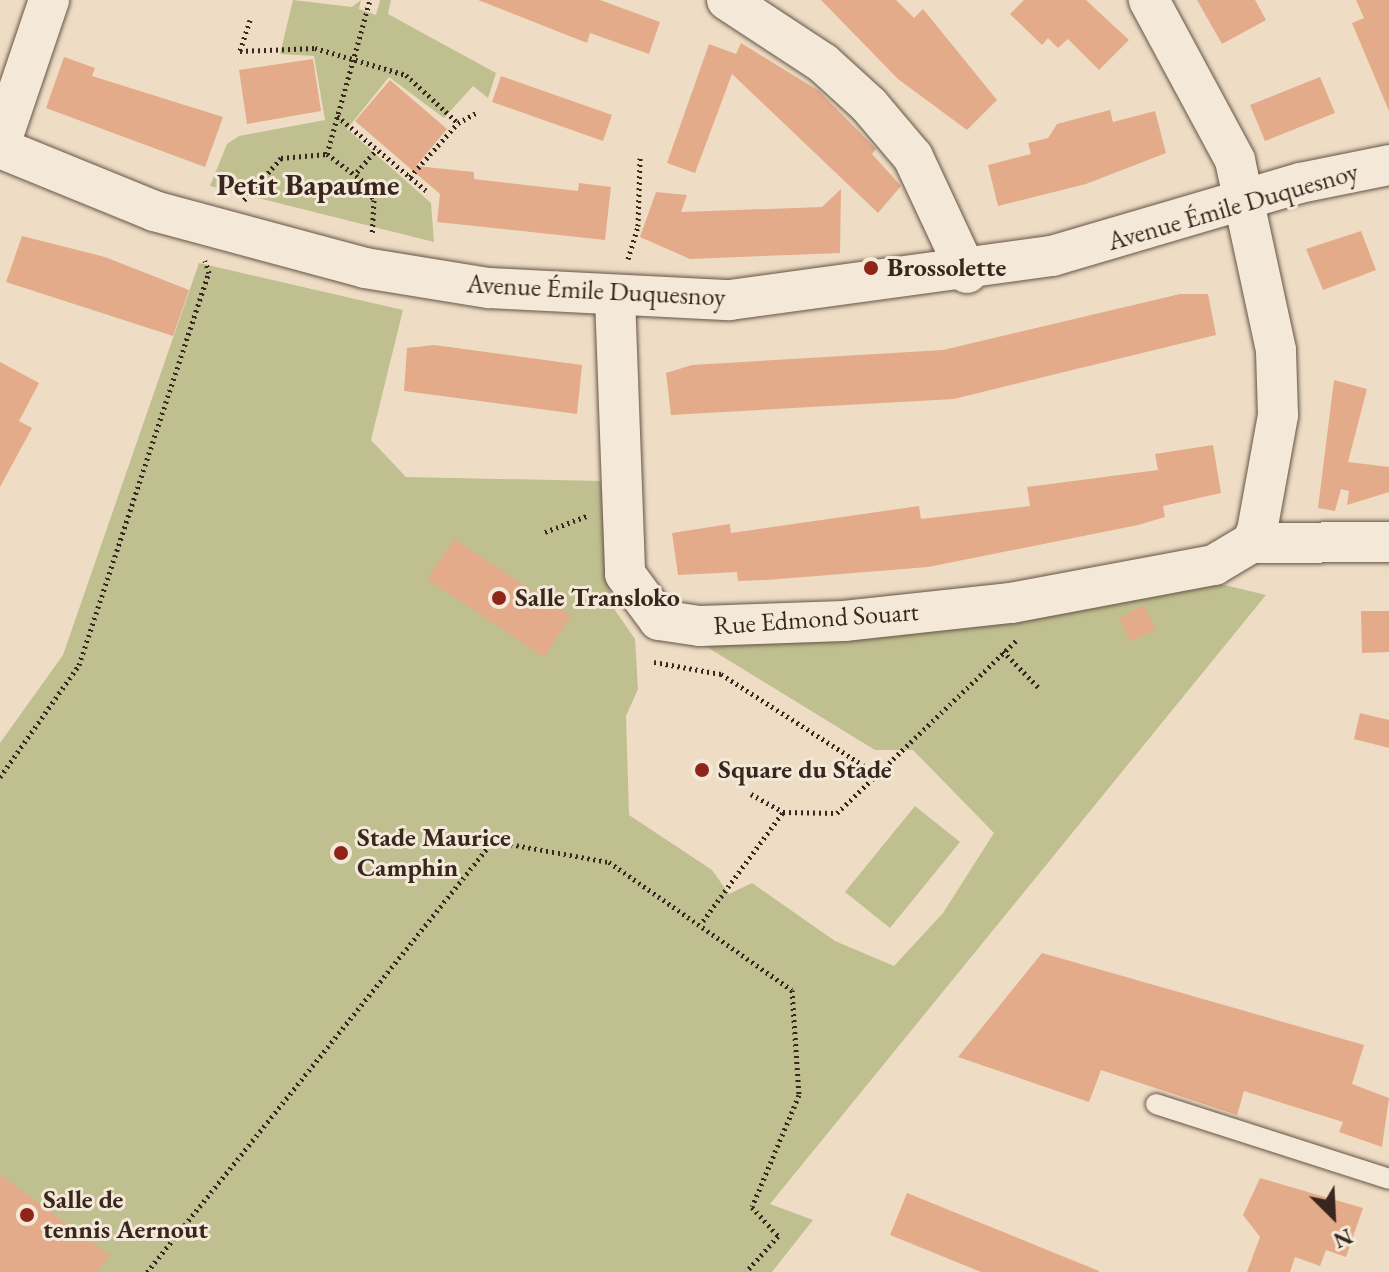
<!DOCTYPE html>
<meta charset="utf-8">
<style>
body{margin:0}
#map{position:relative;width:1389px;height:1272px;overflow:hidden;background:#eeddc4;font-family:"EB Garamond",serif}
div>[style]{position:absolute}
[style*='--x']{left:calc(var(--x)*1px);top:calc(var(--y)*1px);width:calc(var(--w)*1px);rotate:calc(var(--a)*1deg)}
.green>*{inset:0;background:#c0bf8f}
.building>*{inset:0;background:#e3ab8a}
.path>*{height:5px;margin-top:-2.5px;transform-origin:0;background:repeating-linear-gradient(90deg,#39261e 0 2px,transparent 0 6px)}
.roads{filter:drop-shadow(0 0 2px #665448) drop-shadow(0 0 2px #665448)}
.lane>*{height:20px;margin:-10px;padding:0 10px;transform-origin:10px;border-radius:10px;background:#f4e9d9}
.street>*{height:40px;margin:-20px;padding:0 20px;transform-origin:20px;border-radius:20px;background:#f4e9d9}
.dots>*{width:22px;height:22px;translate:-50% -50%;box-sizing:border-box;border:4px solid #f4e9d9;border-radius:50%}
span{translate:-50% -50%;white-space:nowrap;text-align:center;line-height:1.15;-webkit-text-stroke:6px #f4e9d9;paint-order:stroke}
.street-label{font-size:26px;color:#39261e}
.poi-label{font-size:26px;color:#39261e;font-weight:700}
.left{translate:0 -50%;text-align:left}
.quarter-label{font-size:30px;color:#39261e;font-weight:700}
.north{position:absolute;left:1293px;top:1176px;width:80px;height:80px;-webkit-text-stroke:6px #f4e9d9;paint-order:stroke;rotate:156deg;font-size:22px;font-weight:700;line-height:32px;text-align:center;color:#39261e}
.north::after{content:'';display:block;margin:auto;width:28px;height:36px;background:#39261e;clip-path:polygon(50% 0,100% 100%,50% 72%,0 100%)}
</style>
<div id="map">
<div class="green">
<i style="clip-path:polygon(293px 0,352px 7px,361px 0,359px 9px,376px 15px,380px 0,391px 0,388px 14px,496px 73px,488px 98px,473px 86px,444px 118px,389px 77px,347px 129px,431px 203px,434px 242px,210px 186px,227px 144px,239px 136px,325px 120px,314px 56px,280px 54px)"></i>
<i style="clip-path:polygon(199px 263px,403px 310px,371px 440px,406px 477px,601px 481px,608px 582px,615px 610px,635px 639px,638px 689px,626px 716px,629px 815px,712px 870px,729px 894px,752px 883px,835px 941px,894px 966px,943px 913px,994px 833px,913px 750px,875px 750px,702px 644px,1022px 621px,1208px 581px,1266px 595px,770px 1204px,813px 1220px,772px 1272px,0 1272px,0 743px,63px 655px)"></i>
<i style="clip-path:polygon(915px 806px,960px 842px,890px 928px,845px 892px)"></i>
</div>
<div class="building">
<i style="clip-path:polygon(478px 0,600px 0,660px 22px,649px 54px,590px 33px,587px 43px)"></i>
<i style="clip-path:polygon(821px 0,896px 0,914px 18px,923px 9px,997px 100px,967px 130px,898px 79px)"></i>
<i style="clip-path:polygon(1024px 0,1086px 0,1129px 40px,1099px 70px,1068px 39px,1058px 48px,1048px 38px,1042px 45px,1010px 14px)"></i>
<i style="clip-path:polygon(1197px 0,1255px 0,1266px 20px,1222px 44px)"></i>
<i style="clip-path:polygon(1356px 0,1389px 0,1389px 111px,1352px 23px,1364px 18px)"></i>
<i style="clip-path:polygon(741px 43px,819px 91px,876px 149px,872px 154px,901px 186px,878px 213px,732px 74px,695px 173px,667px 163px,709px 44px,736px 54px)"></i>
<i style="clip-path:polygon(64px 57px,95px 68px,92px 76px,223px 117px,205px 167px,46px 108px)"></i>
<i style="clip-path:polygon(313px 59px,321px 111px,247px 124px,239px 70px)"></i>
<i style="clip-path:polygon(501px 76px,612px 115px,603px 141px,492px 102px)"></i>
<i style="clip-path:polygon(1320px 77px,1335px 113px,1265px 141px,1250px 105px)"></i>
<i style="clip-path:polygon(390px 80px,447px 129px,416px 166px,474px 172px,474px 179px,578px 191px,579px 183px,611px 187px,605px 240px,437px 222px,440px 194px,355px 121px)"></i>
<i style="clip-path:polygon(1110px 110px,1113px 122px,1155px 111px,1166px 153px,1086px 184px,998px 206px,988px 165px,1031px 154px,1028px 143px,1048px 138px,1057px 124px)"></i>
<i style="clip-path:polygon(841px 189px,840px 253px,690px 259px,640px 237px,656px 192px,687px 195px,681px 212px,822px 207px)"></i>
<i style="clip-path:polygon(1361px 231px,1376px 270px,1323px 290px,1306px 249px)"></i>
<i style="clip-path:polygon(22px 236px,105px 257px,189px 290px,173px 336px,6px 282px)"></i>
<i style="clip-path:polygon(1180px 294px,1208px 294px,1216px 335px,954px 399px,671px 415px,666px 373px,692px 365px,943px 350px)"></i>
<i style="clip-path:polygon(434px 345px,582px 365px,577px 414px,404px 391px,407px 348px)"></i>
<i style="clip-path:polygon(0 362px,39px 383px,19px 421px,32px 428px,0 487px)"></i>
<i style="clip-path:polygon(1334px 380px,1367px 389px,1348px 462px,1389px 467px,1389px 492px,1347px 505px,1349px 491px,1341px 489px,1335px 511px,1318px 508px)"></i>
<i style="clip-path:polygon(1213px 445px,1221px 493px,1163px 506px,1165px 517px,1138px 525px,928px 567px,767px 580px,738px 581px,737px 572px,678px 575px,672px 533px,730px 524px,731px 533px,919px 506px,921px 519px,1030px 506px,1027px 487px,1158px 470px,1155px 454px)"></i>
<i style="clip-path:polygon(454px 539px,571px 616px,544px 657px,427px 579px)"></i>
<i style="clip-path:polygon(1144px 605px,1156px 629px,1130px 642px,1119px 618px)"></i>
<i style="clip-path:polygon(1361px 611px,1389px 611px,1389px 652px,1362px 653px)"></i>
<i style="clip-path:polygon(1360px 713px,1389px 720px,1389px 748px,1354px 739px)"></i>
<i style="clip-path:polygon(1042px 953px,1364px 1045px,1352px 1084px,1389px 1098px,1382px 1147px,1339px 1132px,1343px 1122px,1244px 1091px,1237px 1115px,1101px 1070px,1089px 1102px,958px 1057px)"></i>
<i style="clip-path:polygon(0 1175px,110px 1255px,97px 1272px,0 1272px)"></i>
<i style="clip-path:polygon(1260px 1178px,1363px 1208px,1346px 1257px,1326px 1250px,1320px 1266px,1295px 1257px,1290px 1272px,1247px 1272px,1260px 1237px,1243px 1215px)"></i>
<i style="clip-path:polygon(907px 1193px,1099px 1271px,1099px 1272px,981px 1272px,890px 1235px)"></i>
</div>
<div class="path">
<i style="--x:250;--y:20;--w:33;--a:108"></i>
<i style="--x:240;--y:51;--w:75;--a:-2.3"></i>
<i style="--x:315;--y:48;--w:95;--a:16.5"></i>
<i style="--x:406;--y:75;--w:71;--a:42.7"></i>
<i style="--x:458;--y:123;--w:23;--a:-29"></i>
<i style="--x:337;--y:116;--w:119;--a:39.9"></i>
<i style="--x:327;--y:154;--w:160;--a:-74.4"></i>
<i style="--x:357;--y:172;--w:30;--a:-49"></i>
<i style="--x:410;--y:177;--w:72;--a:-48.4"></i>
<i style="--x:244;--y:200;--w:56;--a:-48.6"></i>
<i style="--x:281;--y:158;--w:46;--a:-5"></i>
<i style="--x:327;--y:154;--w:45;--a:36.9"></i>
<i style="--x:363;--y:181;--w:22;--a:60"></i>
<i style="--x:374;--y:200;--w:34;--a:93"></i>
<i style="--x:628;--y:259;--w:34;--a:-73"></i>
<i style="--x:638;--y:226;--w:68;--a:-88.3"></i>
<i style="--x:545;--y:532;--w:47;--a:-21.1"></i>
<i style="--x:1003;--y:651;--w:52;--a:45.8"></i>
<i style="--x:654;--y:662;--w:68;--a:10.2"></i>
<i style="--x:721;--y:674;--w:185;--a:32.7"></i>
<i style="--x:0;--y:777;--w:137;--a:-54.8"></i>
<i style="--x:79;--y:665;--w:413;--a:-71.7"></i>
<i style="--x:209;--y:273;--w:13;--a:-108"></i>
<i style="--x:751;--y:794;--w:37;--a:29"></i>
<i style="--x:783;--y:812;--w:54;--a:1.1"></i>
<i style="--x:837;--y:813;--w:251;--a:-43.9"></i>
<i style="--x:703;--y:921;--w:135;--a:-53.7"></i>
<i style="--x:147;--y:1272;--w:553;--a:-51.24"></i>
<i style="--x:493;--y:841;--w:118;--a:10.3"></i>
<i style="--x:609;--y:862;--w:223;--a:35"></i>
<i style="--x:792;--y:990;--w:105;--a:86.2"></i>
<i style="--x:799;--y:1095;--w:121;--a:112.8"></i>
<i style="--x:752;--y:1207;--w:39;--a:48"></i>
<i style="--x:778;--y:1236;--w:48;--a:131.6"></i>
</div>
<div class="roads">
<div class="lane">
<i style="--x:1156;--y:1104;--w:245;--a:17.8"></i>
</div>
<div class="street">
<i style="--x:727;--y:0;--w:115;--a:33.3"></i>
<i style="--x:823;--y:63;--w:62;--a:42.4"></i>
<i style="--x:869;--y:105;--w:68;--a:49.8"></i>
<i style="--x:913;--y:157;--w:128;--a:65"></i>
<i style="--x:0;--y:145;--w:153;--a:-71.3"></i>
<i style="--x:0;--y:148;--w:166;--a:22.2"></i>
<i style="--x:154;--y:211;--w:219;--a:15.1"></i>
<i style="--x:365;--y:268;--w:126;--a:9.2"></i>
<i style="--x:489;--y:288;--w:241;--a:2.9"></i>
<i style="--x:730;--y:300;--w:325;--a:-7.8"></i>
<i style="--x:1052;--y:256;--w:259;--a:-16.4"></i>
<i style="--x:1300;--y:183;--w:91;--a:-11.4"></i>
<i style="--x:615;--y:297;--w:277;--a:87.9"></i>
<i style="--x:625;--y:574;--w:57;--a:53.5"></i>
<i style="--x:659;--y:620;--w:41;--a:8.3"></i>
<i style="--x:700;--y:626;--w:144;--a:-2"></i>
<i style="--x:844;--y:621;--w:168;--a:-6.2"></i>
<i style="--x:1011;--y:603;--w:207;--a:-10.6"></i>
<i style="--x:1214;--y:565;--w:43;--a:-30.7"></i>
<i style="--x:1251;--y:543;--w:13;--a:-63"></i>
<i style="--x:1257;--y:531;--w:118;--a:-79.7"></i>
<i style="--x:1278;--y:415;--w:65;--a:-91.8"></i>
<i style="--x:1276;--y:350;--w:194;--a:-102.2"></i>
<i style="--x:1235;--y:160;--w:182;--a:-118.3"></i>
<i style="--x:1251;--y:543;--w:138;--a:-0.4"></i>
</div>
</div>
<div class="dots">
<i style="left:871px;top:268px;background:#8f2418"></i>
<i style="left:499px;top:598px;background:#8f2418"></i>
<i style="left:702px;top:770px;background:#8f2418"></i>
<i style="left:341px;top:853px;background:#8f2418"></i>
<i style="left:27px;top:1215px;background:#8f2418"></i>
</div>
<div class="street-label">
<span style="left:1233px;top:207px;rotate:-16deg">Avenue Émile Duquesnoy</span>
<span style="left:596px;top:291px;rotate:3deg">Avenue Émile Duquesnoy</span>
<span style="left:816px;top:619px;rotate:-4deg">Rue Edmond Souart</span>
</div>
<div class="poi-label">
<span class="left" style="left:887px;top:268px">Brossolette</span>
<span class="left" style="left:515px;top:598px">Salle Transloko</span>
<span class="left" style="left:718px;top:770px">Square du Stade</span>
<span class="left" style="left:357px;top:853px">Stade Maurice<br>Camphin</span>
<span class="left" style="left:43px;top:1215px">Salle de<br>tennis Aernout</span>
</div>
<div class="quarter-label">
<span style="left:308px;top:185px">Petit Bapaume</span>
</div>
<div class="north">N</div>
</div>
